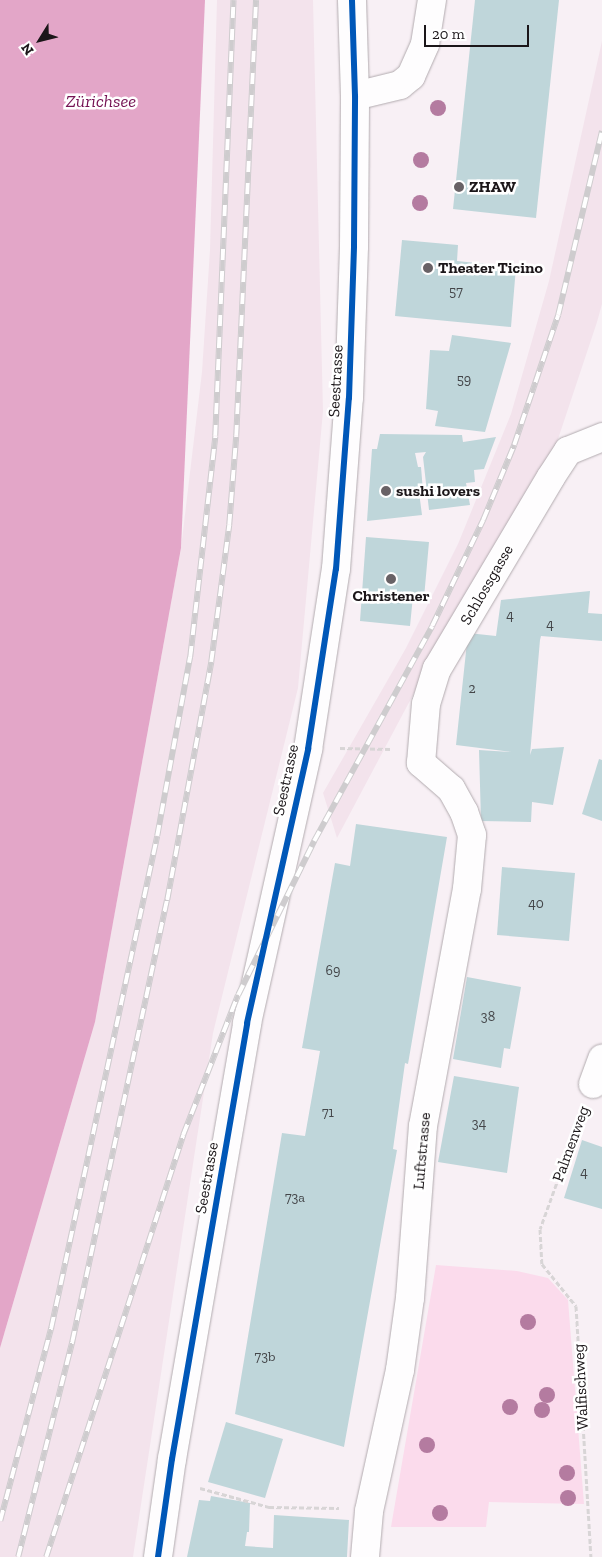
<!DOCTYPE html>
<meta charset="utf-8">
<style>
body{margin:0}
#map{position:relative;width:602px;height:1557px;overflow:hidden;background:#f8f0f5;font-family:"Zilla Slab",serif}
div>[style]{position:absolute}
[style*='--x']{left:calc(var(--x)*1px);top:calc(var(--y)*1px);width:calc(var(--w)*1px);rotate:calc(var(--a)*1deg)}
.built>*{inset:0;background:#f3e3ec}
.green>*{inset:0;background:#fbdbec}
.water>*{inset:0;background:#e3a6c8}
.building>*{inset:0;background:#bfd6da}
.path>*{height:3px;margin-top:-1.5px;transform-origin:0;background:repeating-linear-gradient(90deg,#d8d5d6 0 5px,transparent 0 7.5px)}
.roads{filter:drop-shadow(0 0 1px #b2abaf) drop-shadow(0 0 1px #b2abaf)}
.minor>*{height:28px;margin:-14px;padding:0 14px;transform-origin:14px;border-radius:14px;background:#fefdfe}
.secondary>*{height:28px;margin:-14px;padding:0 14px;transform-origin:14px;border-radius:14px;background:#fefdfe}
.primary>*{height:28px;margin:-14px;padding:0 14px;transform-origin:14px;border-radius:14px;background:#fefdfe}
.rail>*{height:5.5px;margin-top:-2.75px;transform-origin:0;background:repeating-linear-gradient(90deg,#fff 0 11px,#ceccce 0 22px);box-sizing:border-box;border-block:1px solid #ceccce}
.cycleway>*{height:6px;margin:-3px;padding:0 3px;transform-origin:3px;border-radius:3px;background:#0057b8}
.trees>*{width:16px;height:16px;margin:-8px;border-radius:50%;background:#b47ba0}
.dots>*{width:14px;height:14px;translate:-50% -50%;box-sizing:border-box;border:2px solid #fff;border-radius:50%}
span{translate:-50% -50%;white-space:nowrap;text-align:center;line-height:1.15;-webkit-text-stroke:5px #fff;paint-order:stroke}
.number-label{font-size:14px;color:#444649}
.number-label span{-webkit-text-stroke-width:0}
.poi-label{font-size:16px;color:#1b1619;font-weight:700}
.left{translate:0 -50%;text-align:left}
.street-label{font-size:16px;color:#1b1619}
.water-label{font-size:18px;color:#751354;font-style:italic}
.north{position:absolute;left:15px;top:15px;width:50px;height:50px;-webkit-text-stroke:4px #fff;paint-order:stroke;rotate:234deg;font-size:14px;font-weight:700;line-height:20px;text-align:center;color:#1b1619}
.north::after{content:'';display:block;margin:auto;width:18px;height:22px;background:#1b1619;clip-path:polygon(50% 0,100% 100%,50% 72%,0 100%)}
.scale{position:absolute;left:424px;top:25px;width:105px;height:22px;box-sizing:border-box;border:2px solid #1b1619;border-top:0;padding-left:6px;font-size:15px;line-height:18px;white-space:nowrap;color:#1b1619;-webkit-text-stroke:4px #fff;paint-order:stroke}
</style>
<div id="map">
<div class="built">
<i style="clip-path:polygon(217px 0,313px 0,323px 411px,298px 688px,213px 1033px,133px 1557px,0 1557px,0 1348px,95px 1022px,181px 548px,202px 372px,210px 250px)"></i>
<i style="clip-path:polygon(602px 41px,602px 304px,597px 322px,557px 442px,431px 661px,337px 838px,323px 793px,406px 648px,458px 544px,511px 414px,549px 281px)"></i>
</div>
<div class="green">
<i style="clip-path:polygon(436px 1265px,517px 1271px,548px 1278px,568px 1300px,584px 1504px,489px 1502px,486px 1527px,391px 1527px)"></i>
</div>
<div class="water">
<i style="clip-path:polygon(0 0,205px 0,181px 548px,95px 1022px,0 1348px)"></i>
</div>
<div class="building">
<i style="clip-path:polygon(475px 0,559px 0,536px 218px,453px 209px)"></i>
<i style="clip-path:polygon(402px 240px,458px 245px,457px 261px,516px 267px,511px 327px,395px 316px)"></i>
<i style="clip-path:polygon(452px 335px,511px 343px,485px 432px,435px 426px,438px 411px,426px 409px,430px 350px,449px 351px)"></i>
<i style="clip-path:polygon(380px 434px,462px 435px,463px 442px,496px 437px,484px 469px,474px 470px,475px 482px,466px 483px,470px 505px,429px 510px,423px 457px,426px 452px,415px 453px,418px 467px,421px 467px,423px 491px,419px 492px,422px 515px,367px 521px,372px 449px,377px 449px)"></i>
<i style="clip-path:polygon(366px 537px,429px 542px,424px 598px,413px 596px,410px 626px,360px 621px)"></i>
<i style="clip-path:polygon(590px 591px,588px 613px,602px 614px,602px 641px,541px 636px,540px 640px,530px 755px,532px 749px,564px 747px,553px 805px,532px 802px,531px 822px,481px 821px,479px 750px,512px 752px,456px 745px,468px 633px,496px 636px,501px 600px)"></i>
<i style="clip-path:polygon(599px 759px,602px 760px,602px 821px,582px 814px)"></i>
<i style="clip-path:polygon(356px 824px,447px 837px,408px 1064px,405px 1063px,393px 1149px,397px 1150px,344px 1447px,235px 1414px,282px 1133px,305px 1136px,320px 1051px,302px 1048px,335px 863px,350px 866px)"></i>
<i style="clip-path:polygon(502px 867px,575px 873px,569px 941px,497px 935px)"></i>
<i style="clip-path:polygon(467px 977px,521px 987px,510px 1049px,504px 1048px,501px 1068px,453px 1059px)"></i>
<i style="clip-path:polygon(454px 1076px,519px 1087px,507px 1173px,438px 1162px)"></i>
<i style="clip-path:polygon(582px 1140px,602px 1147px,602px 1209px,564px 1198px)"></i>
<i style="clip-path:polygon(226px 1422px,283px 1439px,265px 1498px,208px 1482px)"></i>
<i style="clip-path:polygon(211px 1496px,250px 1503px,249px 1532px,247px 1532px,245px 1546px,273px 1548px,274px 1515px,349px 1520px,347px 1557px,187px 1557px,199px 1500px,210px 1501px)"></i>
</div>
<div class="path">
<i style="--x:340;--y:748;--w:51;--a:1.1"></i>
<i style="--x:582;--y:1113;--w:123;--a:109.9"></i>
<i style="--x:540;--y:1229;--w:35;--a:87"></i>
<i style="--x:542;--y:1264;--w:54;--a:51"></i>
<i style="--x:576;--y:1306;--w:251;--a:86.6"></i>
<i style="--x:200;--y:1488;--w:72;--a:15.4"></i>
<i style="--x:269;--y:1507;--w:70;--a:0.8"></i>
</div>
<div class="roads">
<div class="minor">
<i style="--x:593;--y:1084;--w:27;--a:-70"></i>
<i style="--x:365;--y:1557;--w:46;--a:-85"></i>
<i style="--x:369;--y:1511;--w:144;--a:-77.6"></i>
<i style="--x:400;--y:1370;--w:73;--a:-82.1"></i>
<i style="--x:410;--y:1298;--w:172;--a:-85.7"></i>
<i style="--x:423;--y:1126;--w:241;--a:-79.5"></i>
<i style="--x:467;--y:889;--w:54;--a:-84.7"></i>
<i style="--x:472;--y:835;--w:24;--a:-109"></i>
<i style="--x:464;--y:812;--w:26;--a:-119"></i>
<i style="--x:451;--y:789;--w:40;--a:-139"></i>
<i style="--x:421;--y:763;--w:59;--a:-85.2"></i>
<i style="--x:426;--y:704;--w:37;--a:-73"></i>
<i style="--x:437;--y:669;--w:223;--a:-59.3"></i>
<i style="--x:551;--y:477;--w:31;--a:-57"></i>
<i style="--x:568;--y:451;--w:37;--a:-22"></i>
</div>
<div class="secondary">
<i style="--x:355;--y:96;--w:46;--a:-13.7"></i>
<i style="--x:400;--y:85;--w:14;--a:-39"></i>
<i style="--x:411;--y:76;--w:35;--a:-66"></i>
<i style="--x:425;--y:44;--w:45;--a:-81"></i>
</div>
<div class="primary">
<i style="--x:158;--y:1557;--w:99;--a:-81.9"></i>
<i style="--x:172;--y:1459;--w:442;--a:-80.2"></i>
<i style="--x:247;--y:1023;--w:281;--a:-77.4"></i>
<i style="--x:308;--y:749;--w:182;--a:-81.2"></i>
<i style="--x:336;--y:569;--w:171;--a:-85.7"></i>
<i style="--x:349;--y:398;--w:152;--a:-88.1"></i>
<i style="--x:354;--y:246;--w:150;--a:-89.6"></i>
<i style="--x:355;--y:96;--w:96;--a:-91.8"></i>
</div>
</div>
<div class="rail">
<i style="--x:0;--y:1521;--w:200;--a:-75.2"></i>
<i style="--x:51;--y:1328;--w:503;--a:-77.84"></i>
<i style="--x:157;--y:836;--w:182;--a:-79.6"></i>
<i style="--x:190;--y:657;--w:222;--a:-83.5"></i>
<i style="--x:215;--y:436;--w:436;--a:-87.6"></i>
<i style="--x:18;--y:1557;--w:222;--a:-75.9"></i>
<i style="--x:72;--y:1342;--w:452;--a:-77.9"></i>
<i style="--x:167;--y:900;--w:242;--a:-79.5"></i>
<i style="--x:211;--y:662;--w:138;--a:-82.5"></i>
<i style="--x:229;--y:525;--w:89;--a:-85.5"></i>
<i style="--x:236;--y:436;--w:436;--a:-87.4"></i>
<i style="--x:46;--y:1557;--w:444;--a:-72"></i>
<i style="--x:183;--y:1135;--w:150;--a:-68.6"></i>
<i style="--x:238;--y:995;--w:172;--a:-63.7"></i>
<i style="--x:314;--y:841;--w:245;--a:-61.2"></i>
<i style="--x:432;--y:626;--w:118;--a:-64.3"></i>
<i style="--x:483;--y:520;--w:81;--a:-67.5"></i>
<i style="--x:514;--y:445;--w:137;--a:-71.3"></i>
<i style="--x:558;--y:315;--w:189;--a:-76.6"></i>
</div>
<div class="cycleway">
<i style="--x:158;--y:1557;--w:99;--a:-81.9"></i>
<i style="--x:172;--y:1459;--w:442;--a:-80.2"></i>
<i style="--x:247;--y:1023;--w:281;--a:-77.4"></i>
<i style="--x:308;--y:749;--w:182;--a:-81.2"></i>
<i style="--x:336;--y:569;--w:171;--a:-85.7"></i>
<i style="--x:349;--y:398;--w:152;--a:-88.1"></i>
<i style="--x:354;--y:246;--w:150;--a:-89.6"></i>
<i style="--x:355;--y:96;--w:96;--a:-91.8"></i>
</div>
<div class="trees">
<i style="left:438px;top:108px"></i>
<i style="left:421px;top:160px"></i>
<i style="left:420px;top:203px"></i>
<i style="left:528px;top:1322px"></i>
<i style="left:547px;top:1395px"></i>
<i style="left:510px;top:1407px"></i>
<i style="left:542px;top:1410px"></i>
<i style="left:427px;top:1445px"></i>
<i style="left:567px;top:1473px"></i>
<i style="left:568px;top:1498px"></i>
<i style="left:440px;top:1513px"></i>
</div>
<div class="dots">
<i style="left:459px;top:187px;background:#686266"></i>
<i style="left:428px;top:268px;background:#686266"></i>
<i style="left:386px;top:491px;background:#686266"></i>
<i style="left:391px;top:579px;background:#686266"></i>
</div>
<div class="number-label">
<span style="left:456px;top:292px">57</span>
<span style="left:464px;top:380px">59</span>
<span style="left:510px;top:616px">4</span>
<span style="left:550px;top:625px">4</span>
<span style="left:472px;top:689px">2</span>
<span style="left:536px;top:904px">40</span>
<span style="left:333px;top:971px">69</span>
<span style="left:488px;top:1017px">38</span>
<span style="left:328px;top:1113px">71</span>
<span style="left:479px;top:1124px">34</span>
<span style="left:584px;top:1173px">4</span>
<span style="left:295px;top:1198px">73a</span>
<span style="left:265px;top:1357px">73b</span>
</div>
<div class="poi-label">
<span class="left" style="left:469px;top:187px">ZHAW</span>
<span class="left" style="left:438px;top:268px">Theater Ticino</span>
<span class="left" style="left:396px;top:491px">sushi lovers</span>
<span style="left:391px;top:596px">Christener</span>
</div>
<div class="street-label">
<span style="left:336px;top:381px;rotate:-87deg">Seestrasse</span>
<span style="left:487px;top:585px;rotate:-60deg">Schlossgasse</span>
<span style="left:286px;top:780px;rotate:-78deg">Seestrasse</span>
<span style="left:571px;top:1144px;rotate:-70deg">Palmenweg</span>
<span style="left:422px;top:1151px;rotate:-85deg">Luftstrasse</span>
<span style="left:207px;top:1178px;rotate:-80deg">Seestrasse</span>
<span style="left:581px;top:1387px;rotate:-93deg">Walfischweg</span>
</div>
<div class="water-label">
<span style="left:101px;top:101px">Zürichsee</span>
</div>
<div class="north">N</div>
<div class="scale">20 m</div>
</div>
